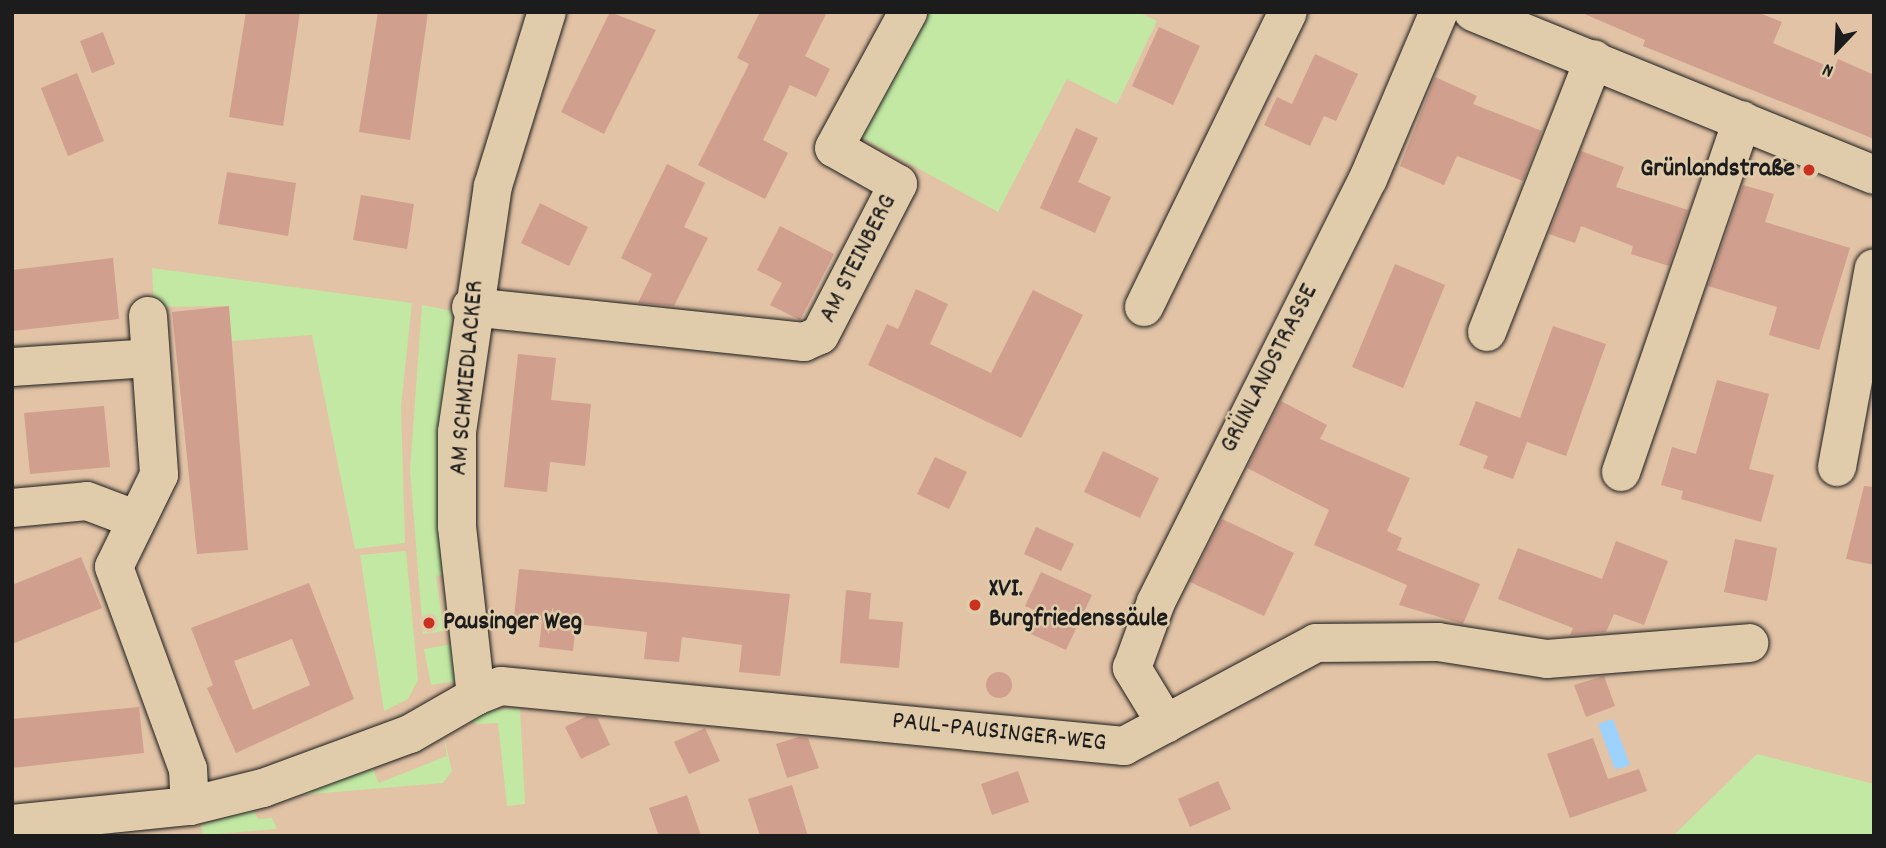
<!DOCTYPE html>
<meta charset="utf-8">
<style>
body{margin:0}
#map{position:relative;width:1886px;height:848px;overflow:hidden;background:#e2c3a6;font-family:Dekko,sans-serif}
div>[style]{position:absolute}
[style*='--x']{left:calc(var(--x)*1px);top:calc(var(--y)*1px);width:calc(var(--w)*1px);rotate:calc(var(--a)*1deg)}
.green>*{inset:0;background:#c2e8a3}
.water>*{inset:0;background:#9dd2fc}
.building>*{inset:0;background:#d09f8e}
.round{border-radius:50%}
.roads{filter:drop-shadow(0 0 2px #1c1c1c) drop-shadow(0 0 2px #1c1c1c)}
.minor>*{height:38px;margin:-19px;padding:0 19px;transform-origin:19px;border-radius:19px;background:#e0cbaa}
.dots>*{width:19px;height:19px;translate:-50% -50%;box-sizing:border-box;border:4px solid #e0cbaa;border-radius:50%}
span{translate:-50% -50%;white-space:nowrap;text-align:center;line-height:1.15;-webkit-text-stroke:5px #e0cbaa;paint-order:stroke}
.poi-label{font-size:26px;color:#1c1c1c;font-weight:700}
.right{translate:-100% -50%;text-align:right}
.left{translate:0 -50%;text-align:left}
.street-label{font-size:26px;color:#1c1c1c}
.frame{position:absolute;inset:0;border:14px solid #1c1c1c;pointer-events:none}
.north{position:absolute;left:1802px;top:14px;width:70px;height:70px;-webkit-text-stroke:5px #e0cbaa;paint-order:stroke;rotate:203deg;font-size:19px;font-weight:700;line-height:28px;text-align:center;color:#1c1c1c}
.north::after{content:'';display:block;margin:auto;width:24px;height:32px;background:#1c1c1c;clip-path:polygon(50% 0,100% 100%,50% 72%,0 100%)}
</style>
<div id="map">
<div class="green">
<i style="clip-path:polygon(922px 12px,1138px 12px,1157px 21px,1117px 104px,1067px 79px,998px 212px,857px 135px)"></i>
<i style="clip-path:polygon(152px 268px,412px 303px,401px 406px,405px 543px,355px 549px,312px 335px,232px 341px,228px 306px,154px 307px)"></i>
<i style="clip-path:polygon(422px 305px,453px 311px,443px 418px,451px 573px,436px 576px,444px 631px,423px 634px,410px 470px)"></i>
<i style="clip-path:polygon(406px 551px,418px 680px,408px 699px,384px 711px,360px 555px)"></i>
<i style="clip-path:polygon(457px 643px,457px 681px,431px 685px,424px 649px)"></i>
<i style="clip-path:polygon(494px 700px,498px 710px,520px 708px,525px 804px,507px 806px,498px 723px,477px 724px,466px 717px)"></i>
<i style="clip-path:polygon(443px 733px,452px 771px,443px 783px,298px 795px,371px 765px,379px 783px,447px 756px)"></i>
<i style="clip-path:polygon(1757px 754px,1874px 784px,1874px 836px,1673px 836px)"></i>
<i style="clip-path:polygon(253px 810px,258px 819px,272px 818px,277px 829px,203px 835px,201px 825px)"></i>
</div>
<div class="water">
<i style="clip-path:polygon(1613px 719px,1630px 765px,1615px 770px,1598px 724px)"></i>
</div>
<div class="building">
<i style="clip-path:polygon(246px 12px,300px 12px,283px 126px,229px 117px)"></i>
<i style="clip-path:polygon(378px 12px,428px 12px,410px 140px,359px 132px)"></i>
<i style="clip-path:polygon(610px 12px,656px 30px,604px 134px,561px 112px)"></i>
<i style="clip-path:polygon(760px 12px,827px 12px,805px 56px,830px 69px,816px 97px,790px 85px,763px 140px,788px 153px,765px 199px,698px 165px,749px 64px,737px 58px)"></i>
<i style="clip-path:polygon(1580px 12px,1757px 12px,1782px 22px,1773px 43px,1834px 69px,1838px 59px,1874px 75px,1874px 139px,1643px 46px,1645px 40px)"></i>
<i style="clip-path:polygon(1159px 27px,1200px 46px,1173px 105px,1132px 86px)"></i>
<i style="clip-path:polygon(103px 32px,115px 64px,92px 73px,80px 41px)"></i>
<i style="clip-path:polygon(1315px 54px,1358px 74px,1336px 121px,1324px 116px,1310px 146px,1264px 125px,1277px 97px,1292px 104px)"></i>
<i style="clip-path:polygon(77px 73px,104px 141px,68px 156px,41px 88px)"></i>
<i style="clip-path:polygon(1435px 77px,1477px 96px,1473px 104px,1542px 131px,1523px 181px,1457px 156px,1444px 185px,1400px 166px)"></i>
<i style="clip-path:polygon(1076px 128px,1098px 138px,1078px 182px,1111px 197px,1095px 233px,1040px 208px)"></i>
<i style="clip-path:polygon(1581px 151px,1624px 167px,1616px 187px,1688px 210px,1669px 266px,1631px 254px,1633px 246px,1581px 226px,1575px 243px,1549px 234px)"></i>
<i style="clip-path:polygon(667px 164px,705px 183px,684px 227px,708px 238px,674px 306px,638px 303px,652px 274px,621px 258px)"></i>
<i style="clip-path:polygon(227px 172px,296px 183px,288px 236px,218px 224px)"></i>
<i style="clip-path:polygon(1743px 185px,1774px 194px,1765px 222px,1850px 248px,1819px 350px,1769px 335px,1777px 307px,1708px 286px)"></i>
<i style="clip-path:polygon(361px 195px,414px 204px,407px 249px,353px 240px)"></i>
<i style="clip-path:polygon(540px 203px,588px 227px,569px 266px,521px 243px)"></i>
<i style="clip-path:polygon(780px 226px,834px 254px,800px 320px,770px 305px,782px 283px,757px 270px)"></i>
<i style="clip-path:polygon(113px 258px,119px 319px,12px 331px,12px 270px)"></i>
<i style="clip-path:polygon(1395px 264px,1445px 285px,1403px 388px,1352px 367px)"></i>
<i style="clip-path:polygon(916px 289px,948px 304px,930px 344px,991px 373px,1033px 290px,1083px 315px,1021px 438px,868px 365px,887px 324px,898px 329px)"></i>
<i style="clip-path:polygon(229px 306px,248px 550px,197px 554px,172px 312px)"></i>
<i style="clip-path:polygon(1553px 326px,1606px 344px,1566px 456px,1527px 442px,1513px 479px,1483px 468px,1488px 456px,1459px 445px,1476px 401px,1520px 418px)"></i>
<i style="clip-path:polygon(518px 354px,556px 358px,551px 400px,591px 404px,585px 466px,550px 462px,547px 492px,504px 487px)"></i>
<i style="clip-path:polygon(1717px 380px,1769px 394px,1749px 469px,1774px 475px,1761px 522px,1681px 499px,1683px 491px,1661px 485px,1672px 447px,1696px 454px)"></i>
<i style="clip-path:polygon(1281px 401px,1327px 425px,1320px 439px,1410px 478px,1387px 531px,1402px 538px,1397px 550px,1480px 584px,1463px 624px,1399px 605px,1407px 585px,1314px 545px,1329px 510px,1247px 468px)"></i>
<i style="clip-path:polygon(104px 406px,110px 467px,30px 474px,24px 413px)"></i>
<i style="clip-path:polygon(1103px 451px,1159px 478px,1140px 518px,1084px 492px)"></i>
<i style="clip-path:polygon(935px 457px,967px 472px,949px 509px,917px 494px)"></i>
<i style="clip-path:polygon(1864px 486px,1874px 487px,1874px 565px,1846px 559px)"></i>
<i style="clip-path:polygon(1222px 519px,1294px 553px,1264px 616px,1190px 582px)"></i>
<i style="clip-path:polygon(1036px 527px,1074px 544px,1061px 571px,1024px 554px)"></i>
<i style="clip-path:polygon(1735px 539px,1777px 548px,1767px 601px,1724px 592px)"></i>
<i style="clip-path:polygon(1616px 541px,1668px 561px,1644px 625px,1614px 614px,1606px 632px,1570px 635px,1573px 628px,1498px 599px,1518px 548px,1602px 579px)"></i>
<i style="clip-path:polygon(81px 557px,102px 608px,12px 644px,12px 585px)"></i>
<i style="clip-path:polygon(519px 569px,790px 594px,780px 676px,739px 672px,742px 645px,682px 637px,679px 662px,644px 659px,647px 632px,576px 624px,573px 651px,539px 647px,542px 620px,514px 617px)"></i>
<i style="clip-path:polygon(1041px 572px,1092px 595px,1066px 650px,1031px 634px,1041px 613px,1025px 606px)"></i>
<i style="clip-path:polygon(evenodd,309px 583px,354px 699px,236px 753px,207px 688px,213px 685px,191px 628px,309px 583px,292px 639px,310px 685px,253px 710px,234px 661px,292px 639px)"></i>
<i style="clip-path:polygon(846px 590px,871px 593px,869px 619px,903px 622px,899px 668px,840px 663px)"></i>
<i class="round" style="left:986px;top:672px;width:26px;height:26px"></i>
<i style="clip-path:polygon(1604px 676px,1615px 706px,1586px 717px,1574px 685px)"></i>
<i style="clip-path:polygon(139px 707px,144px 753px,12px 768px,12px 719px)"></i>
<i style="clip-path:polygon(587px 716px,597px 717px,610px 745px,581px 759px,565px 727px)"></i>
<i style="clip-path:polygon(705px 728px,720px 761px,689px 774px,674px 742px)"></i>
<i style="clip-path:polygon(799px 737px,808px 738px,819px 768px,787px 778px,776px 744px)"></i>
<i style="clip-path:polygon(1593px 738px,1608px 779px,1639px 769px,1647px 791px,1570px 818px,1547px 754px)"></i>
<i style="clip-path:polygon(1018px 771px,1029px 802px,992px 815px,981px 784px)"></i>
<i style="clip-path:polygon(1218px 781px,1231px 809px,1190px 827px,1178px 799px)"></i>
<i style="clip-path:polygon(792px 785px,808px 836px,760px 836px,748px 799px)"></i>
<i style="clip-path:polygon(687px 795px,701px 836px,659px 836px,649px 808px)"></i>
</div>
<div class="roads">
<div class="minor">
<i style="--x:1473;--y:12;--w:433;--a:22.1"></i>
<i style="--x:471;--y:307;--w:335;--a:6"></i>
<i style="--x:804;--y:342;--w:17;--a:-24"></i>
<i style="--x:820;--y:335;--w:170;--a:-62.7"></i>
<i style="--x:898;--y:184;--w:73;--a:-150.6"></i>
<i style="--x:834;--y:148;--w:155;--a:-61.4"></i>
<i style="--x:1144;--y:307;--w:328;--a:-64"></i>
<i style="--x:148;--y:316;--w:159;--a:86"></i>
<i style="--x:159;--y:475;--w:102;--a:116.1"></i>
<i style="--x:114;--y:567;--w:215;--a:69.9"></i>
<i style="--x:188;--y:769;--w:37;--a:87"></i>
<i style="--x:1487;--y:332;--w:293;--a:-68.6"></i>
<i style="--x:12;--y:367;--w:138;--a:-3.7"></i>
<i style="--x:1837;--y:467;--w:202;--a:-79.5"></i>
<i style="--x:1621;--y:472;--w:372;--a:-71"></i>
<i style="--x:12;--y:508;--w:75;--a:-5.3"></i>
<i style="--x:87;--y:501;--w:53;--a:20.8"></i>
<i style="--x:476;--y:696;--w:27;--a:-22"></i>
<i style="--x:501;--y:686;--w:626;--a:5.5"></i>
<i style="--x:1124;--y:746;--w:218;--a:-28.2"></i>
<i style="--x:1316;--y:643;--w:122;--a:-0.5"></i>
<i style="--x:1438;--y:642;--w:110;--a:8.9"></i>
<i style="--x:1547;--y:659;--w:203;--a:-4.5"></i>
<i style="--x:1166;--y:724;--w:66;--a:-121.3"></i>
<i style="--x:1132;--y:668;--w:70;--a:-70"></i>
<i style="--x:1156;--y:602;--w:473;--a:-63.4"></i>
<i style="--x:1368;--y:179;--w:181;--a:-67"></i>
<i style="--x:12;--y:824;--w:179;--a:-5.8"></i>
<i style="--x:190;--y:806;--w:75;--a:-13.9"></i>
<i style="--x:263;--y:788;--w:157;--a:-20.2"></i>
<i style="--x:410;--y:734;--w:76;--a:-29.9"></i>
<i style="--x:476;--y:696;--w:171;--a:-96.4"></i>
<i style="--x:457;--y:526;--w:94;--a:-90"></i>
<i style="--x:457;--y:432;--w:249;--a:-81.7"></i>
<i style="--x:493;--y:186;--w:182;--a:-72.8"></i>
</div>
</div>
<div class="dots">
<i style="left:1809px;top:170px;background:#c8321e"></i>
<i style="left:975px;top:605px;background:#c8321e"></i>
<i style="left:429px;top:623px;background:#c8321e"></i>
</div>
<div class="poi-label">
<span class="right" style="left:1795px;top:170px">Grünlandstraße</span>
<span class="left" style="left:989px;top:605px">XVI.<br>Burgfriedenssäule</span>
<span class="left" style="left:443px;top:623px">Pausinger Weg</span>
</div>
<div class="street-label">
<span style="left:859px;top:259px;rotate:-63deg">AM STEINBERG</span>
<span style="left:1270px;top:369px;rotate:-63deg">GRÜNLANDSTRASSE</span>
<span style="left:468px;top:378px;rotate:-85deg">AM SCHMIEDLACKER</span>
<span style="left:999px;top:733px;rotate:6deg">PAUL-PAUSINGER-WEG</span>
</div>
<div class="frame"></div>
<div class="north">N</div>
</div>
